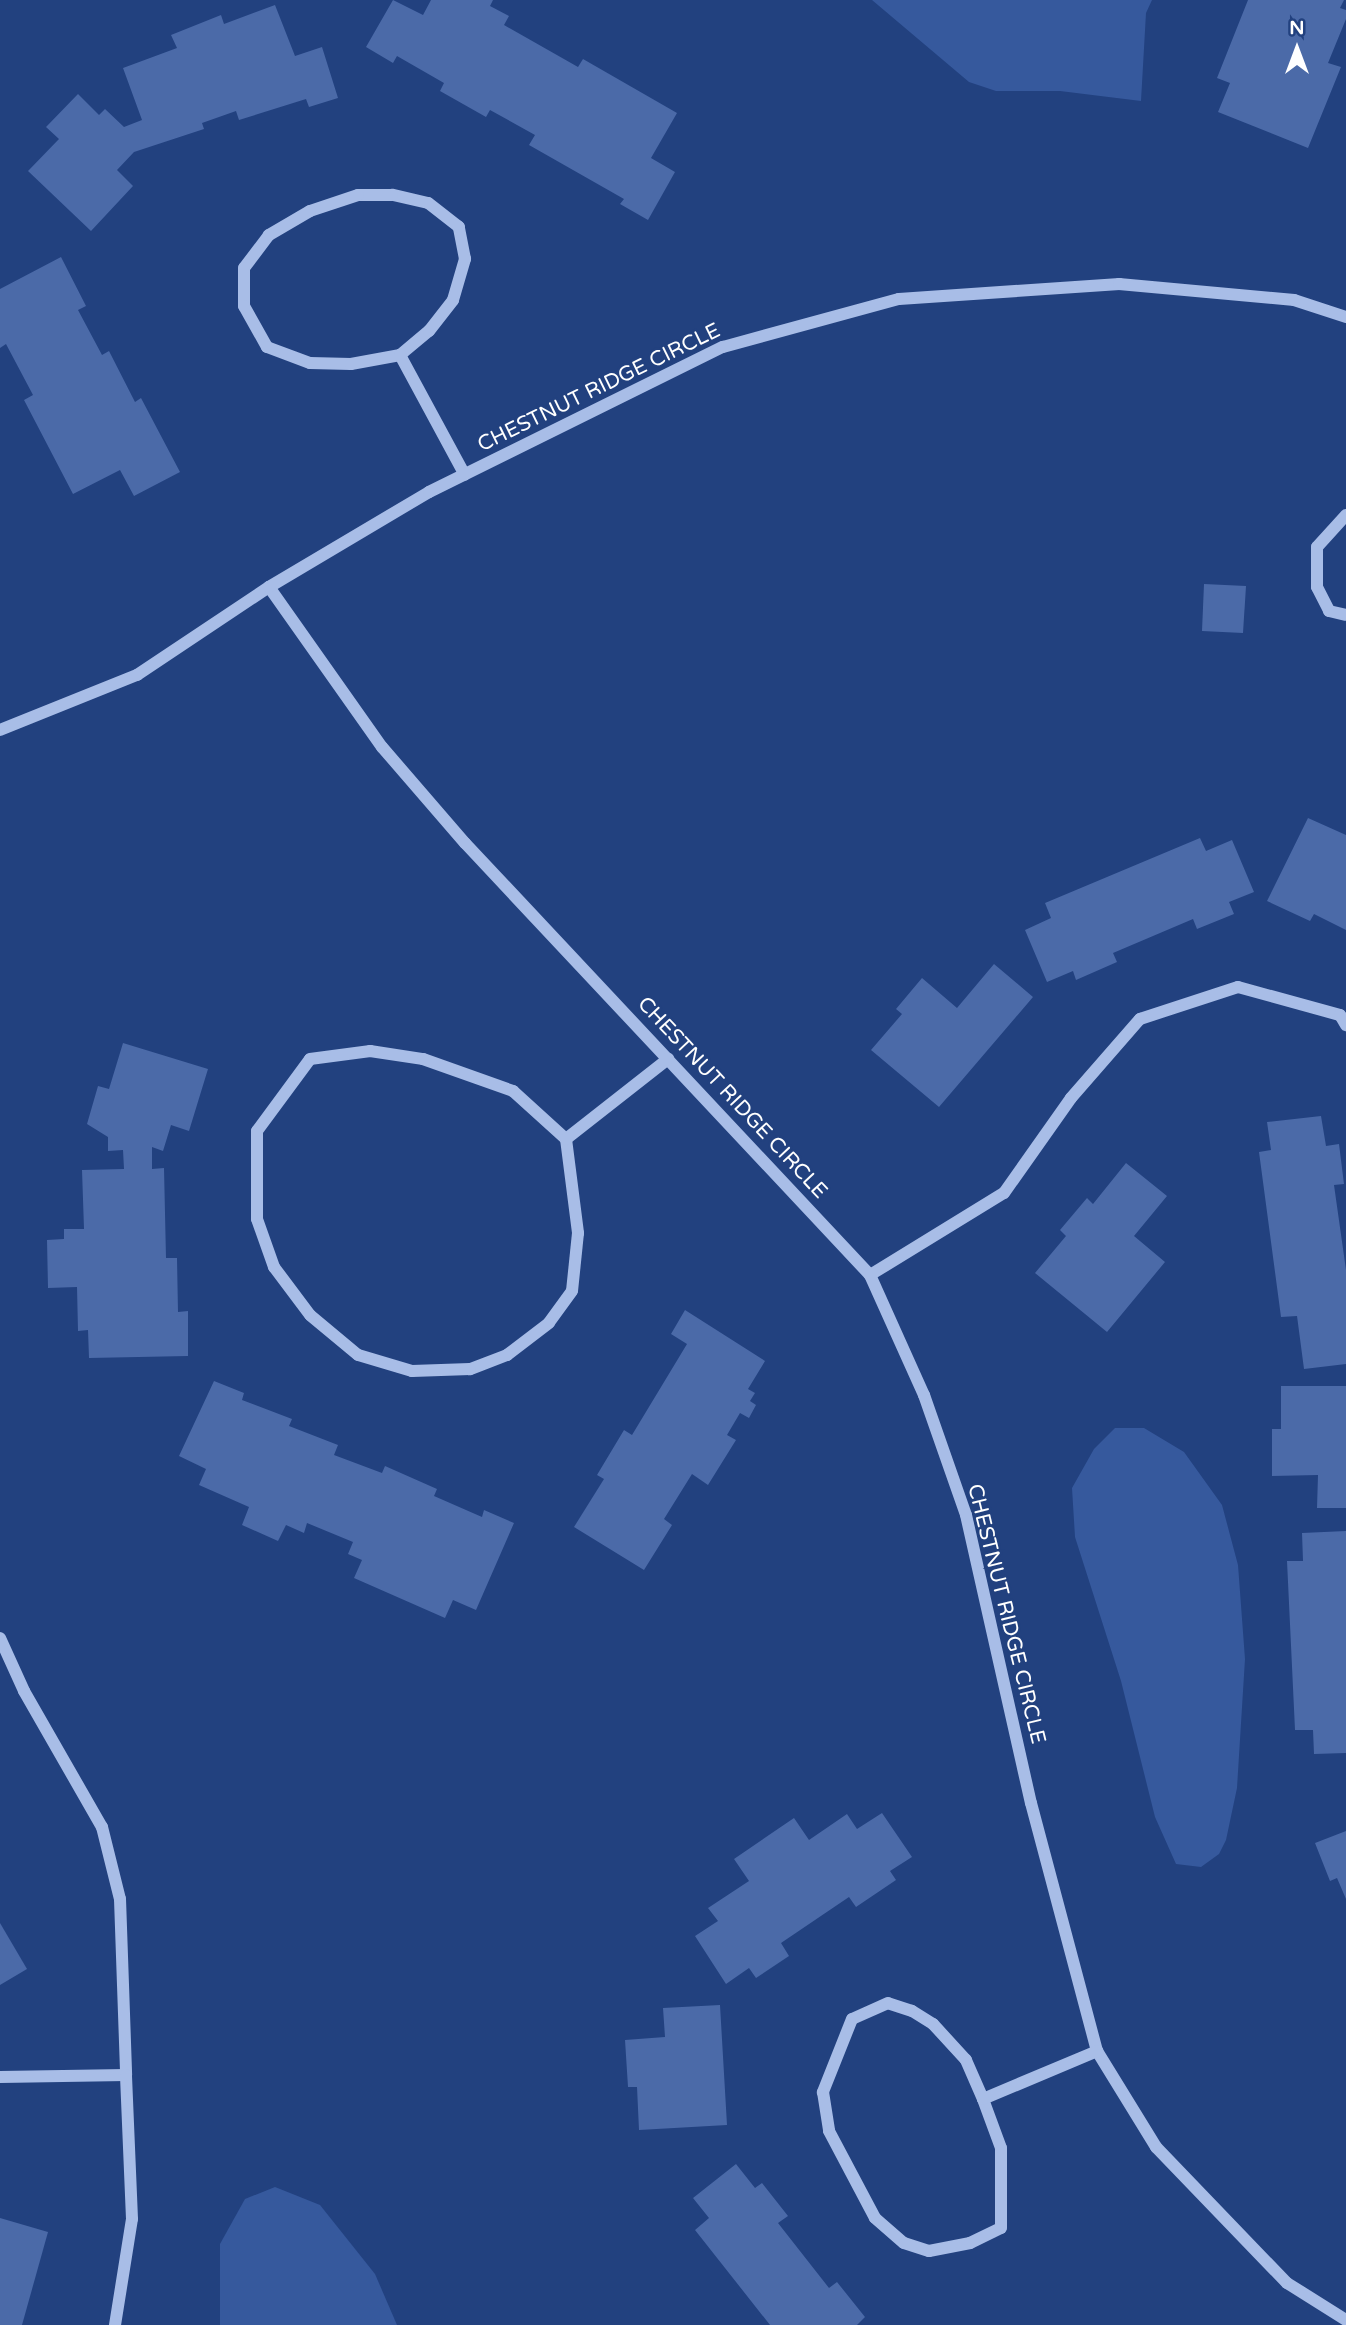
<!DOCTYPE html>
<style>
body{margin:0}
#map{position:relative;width:1346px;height:2325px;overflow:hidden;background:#22417f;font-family:"Varela Round",sans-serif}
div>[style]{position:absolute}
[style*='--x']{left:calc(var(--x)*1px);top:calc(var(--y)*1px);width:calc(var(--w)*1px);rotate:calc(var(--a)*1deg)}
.green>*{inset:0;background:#36599d}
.building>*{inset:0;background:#4b6aa8}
.minor>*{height:12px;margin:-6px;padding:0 6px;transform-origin:6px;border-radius:6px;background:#a8bde7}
span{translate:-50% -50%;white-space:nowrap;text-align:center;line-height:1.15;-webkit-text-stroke:5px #22417f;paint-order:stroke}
.street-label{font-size:21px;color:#fff}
.north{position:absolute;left:1262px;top:14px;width:70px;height:70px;-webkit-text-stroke:5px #22417f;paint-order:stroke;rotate:0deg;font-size:19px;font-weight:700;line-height:28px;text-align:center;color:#fff}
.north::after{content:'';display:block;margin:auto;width:24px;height:32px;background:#fff;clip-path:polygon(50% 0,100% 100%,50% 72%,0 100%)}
</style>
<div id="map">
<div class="green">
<i style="clip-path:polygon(872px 0,1152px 0,1146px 13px,1141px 101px,1060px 91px,996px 91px,969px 82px)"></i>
<i style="clip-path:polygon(1115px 1428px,1144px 1428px,1184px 1452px,1222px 1505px,1238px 1565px,1245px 1659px,1237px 1788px,1226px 1840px,1219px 1854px,1201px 1867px,1176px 1864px,1155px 1817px,1121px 1681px,1075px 1537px,1072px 1488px,1094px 1449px)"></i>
<i style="clip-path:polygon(275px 2187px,320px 2205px,375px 2274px,397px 2325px,220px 2325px,220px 2244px,245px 2199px)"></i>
</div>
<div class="building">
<i style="clip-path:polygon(393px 0,423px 15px,431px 0,493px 0,490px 6px,509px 16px,504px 25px,578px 67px,583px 59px,677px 113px,651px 158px,675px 172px,648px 220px,620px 204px,624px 199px,529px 145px,535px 135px,490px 110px,486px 117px,440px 91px,444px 83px,397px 56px,393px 63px,366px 47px)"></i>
<i style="clip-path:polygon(1248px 0,1344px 0,1340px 8px,1346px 10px,1346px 19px,1328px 63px,1341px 67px,1308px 148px,1218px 112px,1230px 83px,1217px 78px)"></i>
<i style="clip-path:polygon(275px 5px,295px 56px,322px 47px,338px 98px,309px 107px,306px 99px,239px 120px,236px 111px,202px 123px,204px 129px,134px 152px,117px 170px,133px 186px,91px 231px,28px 171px,59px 139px,46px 127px,78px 94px,99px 115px,105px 109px,124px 127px,142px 120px,123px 68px,177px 48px,171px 35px,221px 15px,224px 24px)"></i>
<i style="clip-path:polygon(61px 257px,86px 306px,78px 310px,102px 355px,109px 351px,135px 402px,141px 398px,180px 472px,134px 496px,120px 470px,73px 494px,24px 400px,33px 395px,6px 344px,0 348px,0 289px)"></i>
<i style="clip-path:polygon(1204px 584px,1246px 586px,1243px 633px,1202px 631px)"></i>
<i style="clip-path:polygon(1308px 818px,1346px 835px,1346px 930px,1314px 914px,1310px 921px,1267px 901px)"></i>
<i style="clip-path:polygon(1200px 838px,1206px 851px,1232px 840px,1254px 892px,1229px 902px,1234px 914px,1197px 929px,1193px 919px,1113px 953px,1117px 962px,1076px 980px,1073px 971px,1047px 982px,1025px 930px,1051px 918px,1045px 903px)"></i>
<i style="clip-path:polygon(994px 964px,1033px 997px,939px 1107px,871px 1050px,902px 1014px,896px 1009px,922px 978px,957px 1008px)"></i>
<i style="clip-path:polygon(123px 1043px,208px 1069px,189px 1131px,171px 1125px,163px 1151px,152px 1147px,152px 1169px,164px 1168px,166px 1258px,177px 1258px,178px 1312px,188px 1311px,188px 1356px,89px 1358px,88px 1330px,78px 1331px,77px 1287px,48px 1288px,47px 1240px,64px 1239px,64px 1229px,84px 1229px,82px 1170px,124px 1169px,123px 1150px,108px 1151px,108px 1137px,87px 1124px,98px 1086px,109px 1089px)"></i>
<i style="clip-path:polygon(1321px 1116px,1326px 1146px,1339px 1144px,1344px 1184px,1334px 1185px,1346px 1270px,1346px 1364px,1304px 1369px,1297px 1316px,1281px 1317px,1259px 1152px,1271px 1150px,1267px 1122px)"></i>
<i style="clip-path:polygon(1126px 1163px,1167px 1196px,1134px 1236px,1165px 1262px,1107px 1332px,1035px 1273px,1066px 1236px,1060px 1230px,1087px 1198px,1093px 1204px)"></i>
<i style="clip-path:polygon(685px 1310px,765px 1361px,748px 1389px,755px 1393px,750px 1401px,756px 1405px,749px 1418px,740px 1413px,727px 1435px,736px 1440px,708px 1485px,692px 1474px,664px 1519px,672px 1525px,644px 1570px,574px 1527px,604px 1479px,597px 1475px,624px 1430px,632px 1435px,687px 1344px,671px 1334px)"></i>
<i style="clip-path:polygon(214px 1381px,244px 1393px,242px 1400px,292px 1419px,289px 1426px,338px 1445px,334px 1455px,382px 1473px,385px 1466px,437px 1489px,434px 1496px,482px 1517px,484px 1510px,514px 1523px,476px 1610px,453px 1600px,445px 1618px,354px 1578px,362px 1560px,348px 1554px,353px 1542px,307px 1523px,304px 1533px,286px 1525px,278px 1541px,242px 1525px,249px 1507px,199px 1485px,206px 1469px,179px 1456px)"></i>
<i style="clip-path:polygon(1281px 1386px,1346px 1386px,1346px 1508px,1317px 1508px,1318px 1475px,1272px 1476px,1272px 1429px,1281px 1429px)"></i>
<i style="clip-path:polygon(1346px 1531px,1346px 1753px,1314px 1754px,1313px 1730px,1295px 1730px,1287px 1561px,1303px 1561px,1302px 1533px)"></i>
<i style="clip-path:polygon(882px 1813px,912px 1857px,890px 1871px,896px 1880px,856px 1907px,849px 1897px,781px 1943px,789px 1956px,756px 1978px,749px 1968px,726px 1984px,695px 1936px,718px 1921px,708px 1908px,749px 1881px,734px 1859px,794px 1818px,809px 1840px,847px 1814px,857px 1829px)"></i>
<i style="clip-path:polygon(1346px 1831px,1346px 1899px,1337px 1878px,1330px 1881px,1315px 1843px)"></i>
<i style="clip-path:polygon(0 1923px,27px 1969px,0 1985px)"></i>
<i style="clip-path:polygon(720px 2005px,727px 2125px,639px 2130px,637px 2087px,628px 2087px,625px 2040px,665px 2037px,663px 2008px)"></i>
<i style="clip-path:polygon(736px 2164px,755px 2188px,762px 2183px,788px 2216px,778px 2223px,829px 2288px,837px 2282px,865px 2317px,857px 2325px,770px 2325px,695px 2230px,709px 2218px,693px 2198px)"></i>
<i style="clip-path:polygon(0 2218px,48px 2232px,22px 2325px,0 2325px)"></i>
</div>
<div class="minor">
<i style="--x:400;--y:355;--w:38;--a:-40"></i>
<i style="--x:429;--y:331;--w:39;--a:-52"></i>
<i style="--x:453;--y:300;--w:43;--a:-73.7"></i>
<i style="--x:465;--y:259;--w:33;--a:-101"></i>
<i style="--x:459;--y:227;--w:39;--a:-142"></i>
<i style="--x:428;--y:203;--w:37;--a:-167"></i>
<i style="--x:392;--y:195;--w:34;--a:180"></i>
<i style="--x:358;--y:195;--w:51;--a:161.6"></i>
<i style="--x:310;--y:211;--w:48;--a:149.7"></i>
<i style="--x:269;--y:235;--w:41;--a:127.1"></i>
<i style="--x:244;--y:268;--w:38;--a:90"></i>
<i style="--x:244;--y:306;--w:47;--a:60.7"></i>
<i style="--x:267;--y:347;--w:46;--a:20.4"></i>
<i style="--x:310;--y:363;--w:41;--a:1.4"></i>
<i style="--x:351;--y:364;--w:50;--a:-10.4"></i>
<i style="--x:400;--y:355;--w:136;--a:61.6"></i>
<i style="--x:1346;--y:515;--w:43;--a:132.2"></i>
<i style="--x:1317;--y:547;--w:40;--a:90"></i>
<i style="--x:1317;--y:587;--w:27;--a:63"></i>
<i style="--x:1329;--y:611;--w:17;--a:13"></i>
<i style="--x:269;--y:587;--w:196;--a:54.8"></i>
<i style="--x:382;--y:747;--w:127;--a:49.2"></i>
<i style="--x:465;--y:843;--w:592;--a:46.85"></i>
<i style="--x:870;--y:1275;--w:132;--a:65.8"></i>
<i style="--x:924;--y:1395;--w:127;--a:70.7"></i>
<i style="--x:966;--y:1515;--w:295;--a:77.3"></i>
<i style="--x:1031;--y:1803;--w:257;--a:75.1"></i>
<i style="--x:1097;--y:2051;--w:113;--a:58.4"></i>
<i style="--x:1156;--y:2147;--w:189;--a:46.1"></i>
<i style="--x:1287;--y:2283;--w:70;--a:32.1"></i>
<i style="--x:0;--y:730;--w:148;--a:-21.9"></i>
<i style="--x:137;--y:675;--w:159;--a:-33.7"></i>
<i style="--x:269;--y:587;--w:186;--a:-30.7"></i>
<i style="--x:429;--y:492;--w:328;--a:-26.3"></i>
<i style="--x:723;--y:347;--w:182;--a:-15.3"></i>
<i style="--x:899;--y:299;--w:221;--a:-3.9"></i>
<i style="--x:1119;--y:284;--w:176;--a:5.2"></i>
<i style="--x:1294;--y:300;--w:55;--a:18.1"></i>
<i style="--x:566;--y:1139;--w:95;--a:82.7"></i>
<i style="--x:578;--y:1233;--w:58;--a:95.9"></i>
<i style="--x:572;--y:1291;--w:39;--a:126"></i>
<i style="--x:549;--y:1323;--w:53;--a:142.7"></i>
<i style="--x:507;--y:1355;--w:40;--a:159"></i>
<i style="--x:470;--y:1369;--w:58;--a:178"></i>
<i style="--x:412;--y:1371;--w:56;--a:-163.5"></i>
<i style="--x:358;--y:1355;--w:62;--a:-140.2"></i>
<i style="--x:310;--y:1315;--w:60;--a:-126.9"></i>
<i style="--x:274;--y:1267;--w:51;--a:-109.5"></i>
<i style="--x:257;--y:1219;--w:88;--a:-90"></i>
<i style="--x:257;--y:1131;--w:89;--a:-53.6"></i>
<i style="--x:310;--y:1059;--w:61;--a:-7.6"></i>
<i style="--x:370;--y:1051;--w:54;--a:8.6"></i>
<i style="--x:423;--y:1059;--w:96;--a:19.6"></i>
<i style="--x:513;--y:1091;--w:72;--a:42.2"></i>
<i style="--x:566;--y:1139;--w:130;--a:-38.1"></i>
<i style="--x:870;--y:1275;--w:157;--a:-31.5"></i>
<i style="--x:1004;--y:1193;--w:116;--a:-54.8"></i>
<i style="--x:1071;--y:1098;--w:105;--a:-48.9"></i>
<i style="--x:1140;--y:1019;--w:103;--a:-18.1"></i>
<i style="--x:1238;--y:987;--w:106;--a:15.4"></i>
<i style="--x:1340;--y:1015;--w:12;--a:59"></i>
<i style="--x:0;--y:1638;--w:58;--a:65.6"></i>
<i style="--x:24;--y:1691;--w:157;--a:60.2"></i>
<i style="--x:102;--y:1827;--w:74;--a:76"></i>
<i style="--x:120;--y:1899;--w:176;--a:88"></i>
<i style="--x:126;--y:2075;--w:126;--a:179.1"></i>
<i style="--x:983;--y:2099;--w:43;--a:-113.6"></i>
<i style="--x:966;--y:2060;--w:49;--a:-132.5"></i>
<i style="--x:933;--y:2024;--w:25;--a:-148"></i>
<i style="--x:912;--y:2011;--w:25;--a:-162"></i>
<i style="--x:888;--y:2003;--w:39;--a:156"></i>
<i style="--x:852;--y:2019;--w:79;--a:111.7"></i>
<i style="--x:823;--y:2092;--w:39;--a:81"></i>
<i style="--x:829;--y:2131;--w:98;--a:62.1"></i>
<i style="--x:875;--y:2218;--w:38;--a:41"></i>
<i style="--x:904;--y:2243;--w:26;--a:18"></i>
<i style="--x:929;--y:2251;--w:42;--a:-11"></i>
<i style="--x:970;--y:2243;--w:34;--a:-26"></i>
<i style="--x:1001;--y:2228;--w:80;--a:-90"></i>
<i style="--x:1001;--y:2148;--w:52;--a:-110.2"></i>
<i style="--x:983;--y:2099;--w:124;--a:-22.8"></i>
<i style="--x:115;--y:2325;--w:107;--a:-80.9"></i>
<i style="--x:132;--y:2219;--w:144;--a:-92.4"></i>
</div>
<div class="street-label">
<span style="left:599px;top:388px;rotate:-26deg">CHESTNUT RIDGE CIRCLE</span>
<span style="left:732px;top:1098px;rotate:47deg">CHESTNUT RIDGE CIRCLE</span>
<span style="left:1006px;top:1614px;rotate:76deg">CHESTNUT RIDGE CIRCLE</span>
</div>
<div class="north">N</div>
</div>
